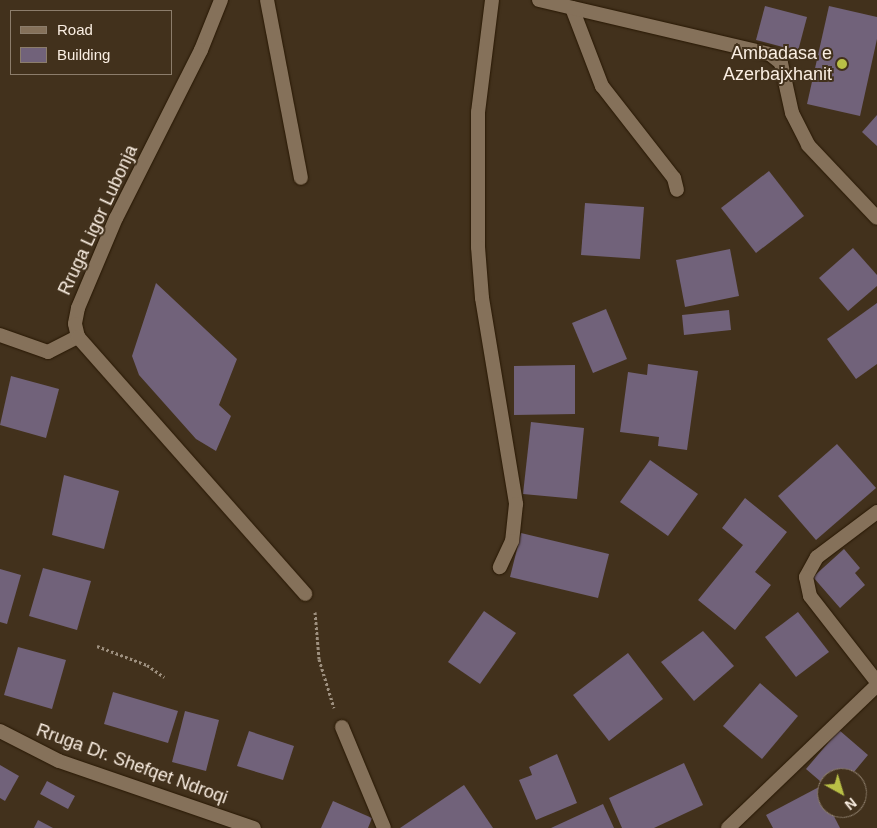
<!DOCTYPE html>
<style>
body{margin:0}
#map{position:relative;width:877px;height:828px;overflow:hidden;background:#42311c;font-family:Helvetica,sans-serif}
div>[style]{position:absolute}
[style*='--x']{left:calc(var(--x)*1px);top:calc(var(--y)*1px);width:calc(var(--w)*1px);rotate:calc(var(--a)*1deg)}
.building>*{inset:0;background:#71627a}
.path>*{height:3px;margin-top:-1.5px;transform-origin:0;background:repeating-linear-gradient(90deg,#9e907f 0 2.5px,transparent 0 5px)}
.roads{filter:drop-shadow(0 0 1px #281804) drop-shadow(0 0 1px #281804)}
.service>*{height:14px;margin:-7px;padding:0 7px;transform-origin:7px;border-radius:7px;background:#85715a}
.minor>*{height:14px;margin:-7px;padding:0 7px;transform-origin:7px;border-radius:7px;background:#85715a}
.secondary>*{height:14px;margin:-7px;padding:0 7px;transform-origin:7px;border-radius:7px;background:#85715a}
.dots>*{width:14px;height:14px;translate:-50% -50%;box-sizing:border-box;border:2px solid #42311c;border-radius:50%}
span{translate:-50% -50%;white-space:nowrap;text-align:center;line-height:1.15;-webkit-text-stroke:4px #42311c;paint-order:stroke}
.poi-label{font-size:18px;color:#faeee2}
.right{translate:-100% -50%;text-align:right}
.street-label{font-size:18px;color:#faeee2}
.legend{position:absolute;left:10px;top:10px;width:162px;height:65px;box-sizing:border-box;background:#42311c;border:1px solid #8c7d6b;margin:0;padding:6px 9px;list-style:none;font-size:15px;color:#faeee2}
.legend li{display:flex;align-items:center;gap:10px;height:25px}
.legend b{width:25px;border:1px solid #8c7d6b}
.north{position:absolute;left:817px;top:768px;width:50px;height:50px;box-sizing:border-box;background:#42311c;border:1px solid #8c7d6b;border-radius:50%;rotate:141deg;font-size:14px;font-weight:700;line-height:20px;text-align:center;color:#faeee2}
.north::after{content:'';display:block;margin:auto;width:18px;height:22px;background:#b9c046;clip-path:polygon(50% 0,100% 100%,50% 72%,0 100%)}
</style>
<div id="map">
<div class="building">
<i style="clip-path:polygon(765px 6px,807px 17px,798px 51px,756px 40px)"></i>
<i style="clip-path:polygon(829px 6px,877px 17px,877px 39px,860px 116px,807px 104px)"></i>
<i style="clip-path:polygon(877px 115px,877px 146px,862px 132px)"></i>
<i style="clip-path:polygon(769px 171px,804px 216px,756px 253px,721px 208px)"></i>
<i style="clip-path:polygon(585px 203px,644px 207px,640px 259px,581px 255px)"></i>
<i style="clip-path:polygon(853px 248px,877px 275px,877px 286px,848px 311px,819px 278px)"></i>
<i style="clip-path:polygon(730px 249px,739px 296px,685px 307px,676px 260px)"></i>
<i style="clip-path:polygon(156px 283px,237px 359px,219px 405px,231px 416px,216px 451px,196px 439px,139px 375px,132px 356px)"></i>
<i style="clip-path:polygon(877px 303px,877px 364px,856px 379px,827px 339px)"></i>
<i style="clip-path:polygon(606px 309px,627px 359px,593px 373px,572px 323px)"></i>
<i style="clip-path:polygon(729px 310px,731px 330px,684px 335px,682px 315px)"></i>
<i style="clip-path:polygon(648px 364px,698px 371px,687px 450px,658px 446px,659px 437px,620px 432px,628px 372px,647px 375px)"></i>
<i style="clip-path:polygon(575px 365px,575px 414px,514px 415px,514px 366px)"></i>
<i style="clip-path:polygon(11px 376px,59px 389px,46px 438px,0 425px)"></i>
<i style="clip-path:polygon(531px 422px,584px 428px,577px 499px,523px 494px)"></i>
<i style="clip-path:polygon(837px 444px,876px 488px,816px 540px,778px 496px)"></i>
<i style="clip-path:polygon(650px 460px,698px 494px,668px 536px,620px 502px)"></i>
<i style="clip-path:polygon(64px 475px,119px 491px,104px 549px,52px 535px)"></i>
<i style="clip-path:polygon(745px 498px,787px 532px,755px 572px,771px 585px,735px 630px,698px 600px,743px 545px,722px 528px)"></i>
<i style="clip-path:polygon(521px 533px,609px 554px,598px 598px,510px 577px)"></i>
<i style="clip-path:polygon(844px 549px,860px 568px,855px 573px,865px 585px,840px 608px,813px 577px)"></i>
<i style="clip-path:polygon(43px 568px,91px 581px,77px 630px,29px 616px)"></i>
<i style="clip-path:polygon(0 569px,21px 575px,7px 624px,0 622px)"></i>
<i style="clip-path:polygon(484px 611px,516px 633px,480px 684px,448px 662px)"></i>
<i style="clip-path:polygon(798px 612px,829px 652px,796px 677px,765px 637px)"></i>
<i style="clip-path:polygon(703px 631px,734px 666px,694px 701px,661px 662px)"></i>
<i style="clip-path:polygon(18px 647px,66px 660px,52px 709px,4px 695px)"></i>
<i style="clip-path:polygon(628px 653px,663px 699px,609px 741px,573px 695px)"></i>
<i style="clip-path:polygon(760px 683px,798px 716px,762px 759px,723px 726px)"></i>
<i style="clip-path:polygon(113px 692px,178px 711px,168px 743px,104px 724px)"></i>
<i style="clip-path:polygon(185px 711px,219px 720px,206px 771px,172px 762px)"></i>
<i style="clip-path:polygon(839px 730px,868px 755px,849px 778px,827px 778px,827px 787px,806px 769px)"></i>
<i style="clip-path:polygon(249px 731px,294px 746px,283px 780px,237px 766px)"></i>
<i style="clip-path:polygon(557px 754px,577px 803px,536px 820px,519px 780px,532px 775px,529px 767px)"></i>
<i style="clip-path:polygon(684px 763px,703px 805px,654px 828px,622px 828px,609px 798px)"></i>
<i style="clip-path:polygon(0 765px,19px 776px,5px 801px,0 798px)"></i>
<i style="clip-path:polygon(47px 781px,75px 796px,68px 809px,40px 794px)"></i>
<i style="clip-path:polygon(464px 785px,493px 828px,400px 828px)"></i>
<i style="clip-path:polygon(819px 787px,840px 828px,773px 828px,766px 815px)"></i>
<i style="clip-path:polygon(333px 801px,372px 818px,368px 828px,321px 828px)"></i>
<i style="clip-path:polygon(603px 804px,614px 828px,551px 828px)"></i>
<i style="clip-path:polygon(38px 820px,53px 828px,34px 828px)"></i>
</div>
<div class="path">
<i style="--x:315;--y:612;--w:47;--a:85.1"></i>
<i style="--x:319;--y:659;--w:51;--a:73"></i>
<i style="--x:97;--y:646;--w:53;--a:20.8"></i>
<i style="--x:147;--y:665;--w:21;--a:35"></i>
</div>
<div class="roads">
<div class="service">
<i style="--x:267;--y:0;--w:181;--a:79.2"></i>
<i style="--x:572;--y:8;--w:84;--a:69"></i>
<i style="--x:602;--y:86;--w:117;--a:52"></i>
<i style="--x:674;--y:178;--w:12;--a:76"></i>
<i style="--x:0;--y:335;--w:51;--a:19.5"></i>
<i style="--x:48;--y:352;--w:34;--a:-27"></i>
<i style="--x:342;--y:727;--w:109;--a:67.4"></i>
</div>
<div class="minor">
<i style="--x:221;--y:0;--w:54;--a:111.8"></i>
<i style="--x:201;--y:50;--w:188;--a:116.8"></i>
<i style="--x:116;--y:218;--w:98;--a:112.9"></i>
<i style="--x:78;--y:308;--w:16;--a:101"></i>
<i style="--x:75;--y:324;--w:13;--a:77"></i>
<i style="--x:78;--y:337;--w:343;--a:48.5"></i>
<i style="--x:492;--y:0;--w:113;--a:97.1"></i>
<i style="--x:478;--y:112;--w:135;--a:90"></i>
<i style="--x:478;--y:247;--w:51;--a:85.5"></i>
<i style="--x:482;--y:298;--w:209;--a:80.6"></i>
<i style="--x:516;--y:504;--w:37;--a:96"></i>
<i style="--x:512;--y:541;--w:29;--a:115"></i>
<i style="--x:539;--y:0;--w:237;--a:13.2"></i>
<i style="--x:770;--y:54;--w:14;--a:39"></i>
<i style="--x:781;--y:63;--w:51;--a:77.6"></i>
<i style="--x:792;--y:113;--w:36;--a:63"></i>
<i style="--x:808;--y:145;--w:100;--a:46.6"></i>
<i style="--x:877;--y:512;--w:75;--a:143.1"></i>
<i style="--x:817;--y:557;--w:23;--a:119"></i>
<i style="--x:806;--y:577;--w:19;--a:78"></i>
<i style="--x:810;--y:596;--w:109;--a:52.1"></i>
<i style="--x:728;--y:828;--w:207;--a:-43.8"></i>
</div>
<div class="secondary">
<i style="--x:0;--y:731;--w:66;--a:27"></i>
<i style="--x:59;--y:761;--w:206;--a:19"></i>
</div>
</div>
<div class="dots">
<i style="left:842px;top:64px;background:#b9c046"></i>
</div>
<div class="poi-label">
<span class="right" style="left:832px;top:64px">Ambadasa e<br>Azerbajxhanit</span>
</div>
<div class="street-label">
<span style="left:98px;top:220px;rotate:-65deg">Rruga Ligor Lubonja</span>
<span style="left:132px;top:764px;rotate:20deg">Rruga Dr. Shefqet Ndroqi</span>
</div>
<ul class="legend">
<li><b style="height:6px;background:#85715a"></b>Road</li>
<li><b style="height:14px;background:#71627a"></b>Building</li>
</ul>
<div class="north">N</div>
</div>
